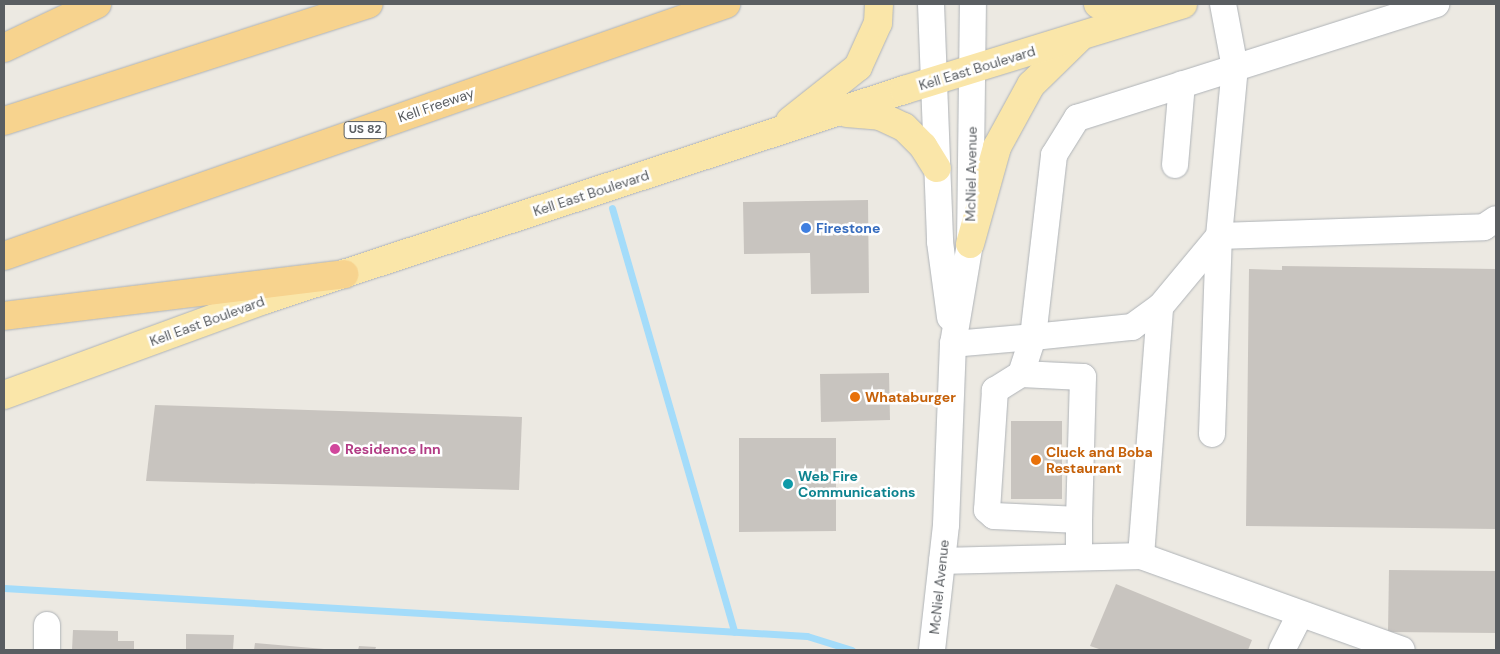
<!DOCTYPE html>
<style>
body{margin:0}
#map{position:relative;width:1500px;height:654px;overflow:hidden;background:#ece9e2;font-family:"DM Sans",sans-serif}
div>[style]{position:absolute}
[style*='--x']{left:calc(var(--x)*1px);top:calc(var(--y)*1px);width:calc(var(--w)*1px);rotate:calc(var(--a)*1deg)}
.stream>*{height:7px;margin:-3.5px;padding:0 3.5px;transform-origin:3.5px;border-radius:3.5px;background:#a4dcfa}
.building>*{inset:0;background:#c8c4bf}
.roads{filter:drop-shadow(0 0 1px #afb3b7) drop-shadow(0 0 1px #afb3b7)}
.minor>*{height:26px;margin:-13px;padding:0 13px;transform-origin:13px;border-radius:13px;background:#fff}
.major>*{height:28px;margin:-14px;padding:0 14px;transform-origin:14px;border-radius:14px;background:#fae6a9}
.highway>*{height:28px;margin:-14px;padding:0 14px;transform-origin:14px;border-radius:14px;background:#f7d38e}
.dots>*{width:14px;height:14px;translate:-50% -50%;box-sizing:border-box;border:2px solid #fff;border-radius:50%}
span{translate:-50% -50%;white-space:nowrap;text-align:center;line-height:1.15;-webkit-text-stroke:5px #fff;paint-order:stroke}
.shield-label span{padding:1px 4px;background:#fff;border:1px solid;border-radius:4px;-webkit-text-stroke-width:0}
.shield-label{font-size:12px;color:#5a5e62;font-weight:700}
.street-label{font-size:14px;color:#5a5e62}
.shop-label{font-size:14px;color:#366cbe;font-weight:700}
.left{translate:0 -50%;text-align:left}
.food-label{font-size:14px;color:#c56008;font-weight:700}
.hotel-label{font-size:14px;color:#b23c85;font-weight:700}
.culture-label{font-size:14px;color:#0d838f;font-weight:700}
.frame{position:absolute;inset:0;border:5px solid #5a5e62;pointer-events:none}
</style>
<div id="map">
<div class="stream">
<i style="--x:612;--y:208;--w:441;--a:73.9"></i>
<i style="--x:4;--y:588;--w:804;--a:3.42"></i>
<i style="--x:807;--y:636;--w:47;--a:17.3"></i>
</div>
<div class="building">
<i style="clip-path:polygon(868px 200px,869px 293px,811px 294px,810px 253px,744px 254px,743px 202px)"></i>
<i style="clip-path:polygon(1282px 266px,1496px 269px,1496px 529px,1246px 526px,1249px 269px,1282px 270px)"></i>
<i style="clip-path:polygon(889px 373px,890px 420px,821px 422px,820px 374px)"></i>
<i style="clip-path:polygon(155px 405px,522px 417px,519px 490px,146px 481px)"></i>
<i style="clip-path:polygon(1011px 421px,1062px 421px,1062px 499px,1011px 499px)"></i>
<i style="clip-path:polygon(739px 438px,836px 438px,836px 531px,739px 532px)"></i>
<i style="clip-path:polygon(1389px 570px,1496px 571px,1496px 633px,1388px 632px)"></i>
<i style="clip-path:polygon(1116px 584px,1252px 640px,1248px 650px,1102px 650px,1090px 646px)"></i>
<i style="clip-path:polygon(73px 630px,118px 631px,118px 641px,134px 641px,134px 650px,72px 650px)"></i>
<i style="clip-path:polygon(186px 634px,234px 635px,233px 650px,186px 650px)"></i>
<i style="clip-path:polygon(255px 643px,324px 649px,324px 650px,254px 650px)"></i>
<i style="clip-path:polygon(359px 646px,376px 647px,375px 650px,358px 650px)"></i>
</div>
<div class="roads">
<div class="minor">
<i style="--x:931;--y:4;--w:238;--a:87.8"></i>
<i style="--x:940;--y:242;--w:76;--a:82.4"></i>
<i style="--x:1175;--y:165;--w:81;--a:-85.1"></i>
<i style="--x:953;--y:344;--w:80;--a:-5"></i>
<i style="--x:1033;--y:337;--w:183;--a:-83.4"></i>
<i style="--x:1054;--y:155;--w:44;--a:-58.1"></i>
<i style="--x:1077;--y:118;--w:377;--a:-17.6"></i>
<i style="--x:1021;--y:374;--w:39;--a:-72"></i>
<i style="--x:1033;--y:337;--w:100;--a:-5.8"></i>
<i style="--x:1132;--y:327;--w:34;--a:-36"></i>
<i style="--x:1160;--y:307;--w:92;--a:-50.3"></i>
<i style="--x:1219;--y:236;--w:265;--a:-1.9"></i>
<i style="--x:1484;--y:227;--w:14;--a:-34"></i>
<i style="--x:1212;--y:434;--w:198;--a:-88"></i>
<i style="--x:1219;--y:236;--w:169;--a:-84.6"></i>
<i style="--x:1235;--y:68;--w:65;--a:-100.6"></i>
<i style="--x:1079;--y:520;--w:143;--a:-88.4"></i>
<i style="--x:1083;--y:377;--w:62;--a:-177.2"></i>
<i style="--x:1021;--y:374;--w:31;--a:148"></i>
<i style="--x:995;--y:390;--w:120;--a:93.8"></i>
<i style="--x:987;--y:510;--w:9;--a:41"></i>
<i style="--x:994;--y:516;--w:85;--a:2.7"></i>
<i style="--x:1079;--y:520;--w:37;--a:90"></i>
<i style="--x:1141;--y:556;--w:277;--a:19.8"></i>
<i style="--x:942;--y:561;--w:199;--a:-1.4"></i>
<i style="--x:1141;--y:556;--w:250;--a:-85.6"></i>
<i style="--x:47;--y:625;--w:25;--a:90"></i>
<i style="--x:932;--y:650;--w:126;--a:-83.6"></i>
<i style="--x:946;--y:525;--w:181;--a:-87.8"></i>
<i style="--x:953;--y:344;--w:101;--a:-80.4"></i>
<i style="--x:970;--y:244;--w:240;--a:-89.3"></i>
<i style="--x:1282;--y:650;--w:39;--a:-63"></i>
</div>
<div class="major">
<i style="--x:1098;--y:4;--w:49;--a:9.5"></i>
<i style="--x:847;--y:113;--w:33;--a:5"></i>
<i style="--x:880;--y:116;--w:26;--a:25"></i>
<i style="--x:904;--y:127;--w:27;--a:45"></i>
<i style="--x:923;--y:146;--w:26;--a:58"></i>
<i style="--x:790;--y:121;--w:87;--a:-38.5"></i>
<i style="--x:858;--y:67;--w:48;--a:-65.6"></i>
<i style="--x:878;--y:23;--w:19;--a:-87"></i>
<i style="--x:970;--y:244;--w:101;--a:-74.4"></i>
<i style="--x:997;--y:147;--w:71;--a:-61.3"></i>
<i style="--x:1031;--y:85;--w:67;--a:-44.4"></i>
<i style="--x:4;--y:395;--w:277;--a:-20.1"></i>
<i style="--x:264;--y:300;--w:674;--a:-18.17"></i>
<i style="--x:904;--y:90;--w:292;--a:-17.1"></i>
</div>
<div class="highway">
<i style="--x:4;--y:48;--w:103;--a:-25.3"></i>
<i style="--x:4;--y:121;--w:383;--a:-17.8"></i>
<i style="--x:4;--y:256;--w:765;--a:-19.24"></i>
<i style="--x:4;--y:316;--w:343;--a:-7"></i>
</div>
</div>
<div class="dots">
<i style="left:806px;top:228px;background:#3f7fe0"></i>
<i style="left:855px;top:397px;background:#e8710a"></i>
<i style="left:335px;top:449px;background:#d1479c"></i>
<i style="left:1036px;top:460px;background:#e8710a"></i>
<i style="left:788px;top:484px;background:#0f9aa8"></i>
</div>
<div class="shield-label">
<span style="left:365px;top:130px">US 82</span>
</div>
<div class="street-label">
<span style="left:977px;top:68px;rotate:-17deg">Kell East Boulevard</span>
<span style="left:436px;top:105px;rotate:-19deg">Kell Freeway</span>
<span style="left:971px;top:174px;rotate:-89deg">McNiel Avenue</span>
<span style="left:591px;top:193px;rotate:-18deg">Kell East Boulevard</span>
<span style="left:207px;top:321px;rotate:-20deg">Kell East Boulevard</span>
<span style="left:939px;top:587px;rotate:-84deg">McNiel Avenue</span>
</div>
<div class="shop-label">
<span class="left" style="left:816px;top:228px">Firestone</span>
</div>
<div class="food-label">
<span class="left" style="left:865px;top:397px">Whataburger</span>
<span class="left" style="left:1046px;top:460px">Cluck and Boba<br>Restaurant</span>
</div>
<div class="hotel-label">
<span class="left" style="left:345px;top:449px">Residence Inn</span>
</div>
<div class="culture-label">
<span class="left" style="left:798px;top:484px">Web Fire<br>Communications</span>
</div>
<div class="frame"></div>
</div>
